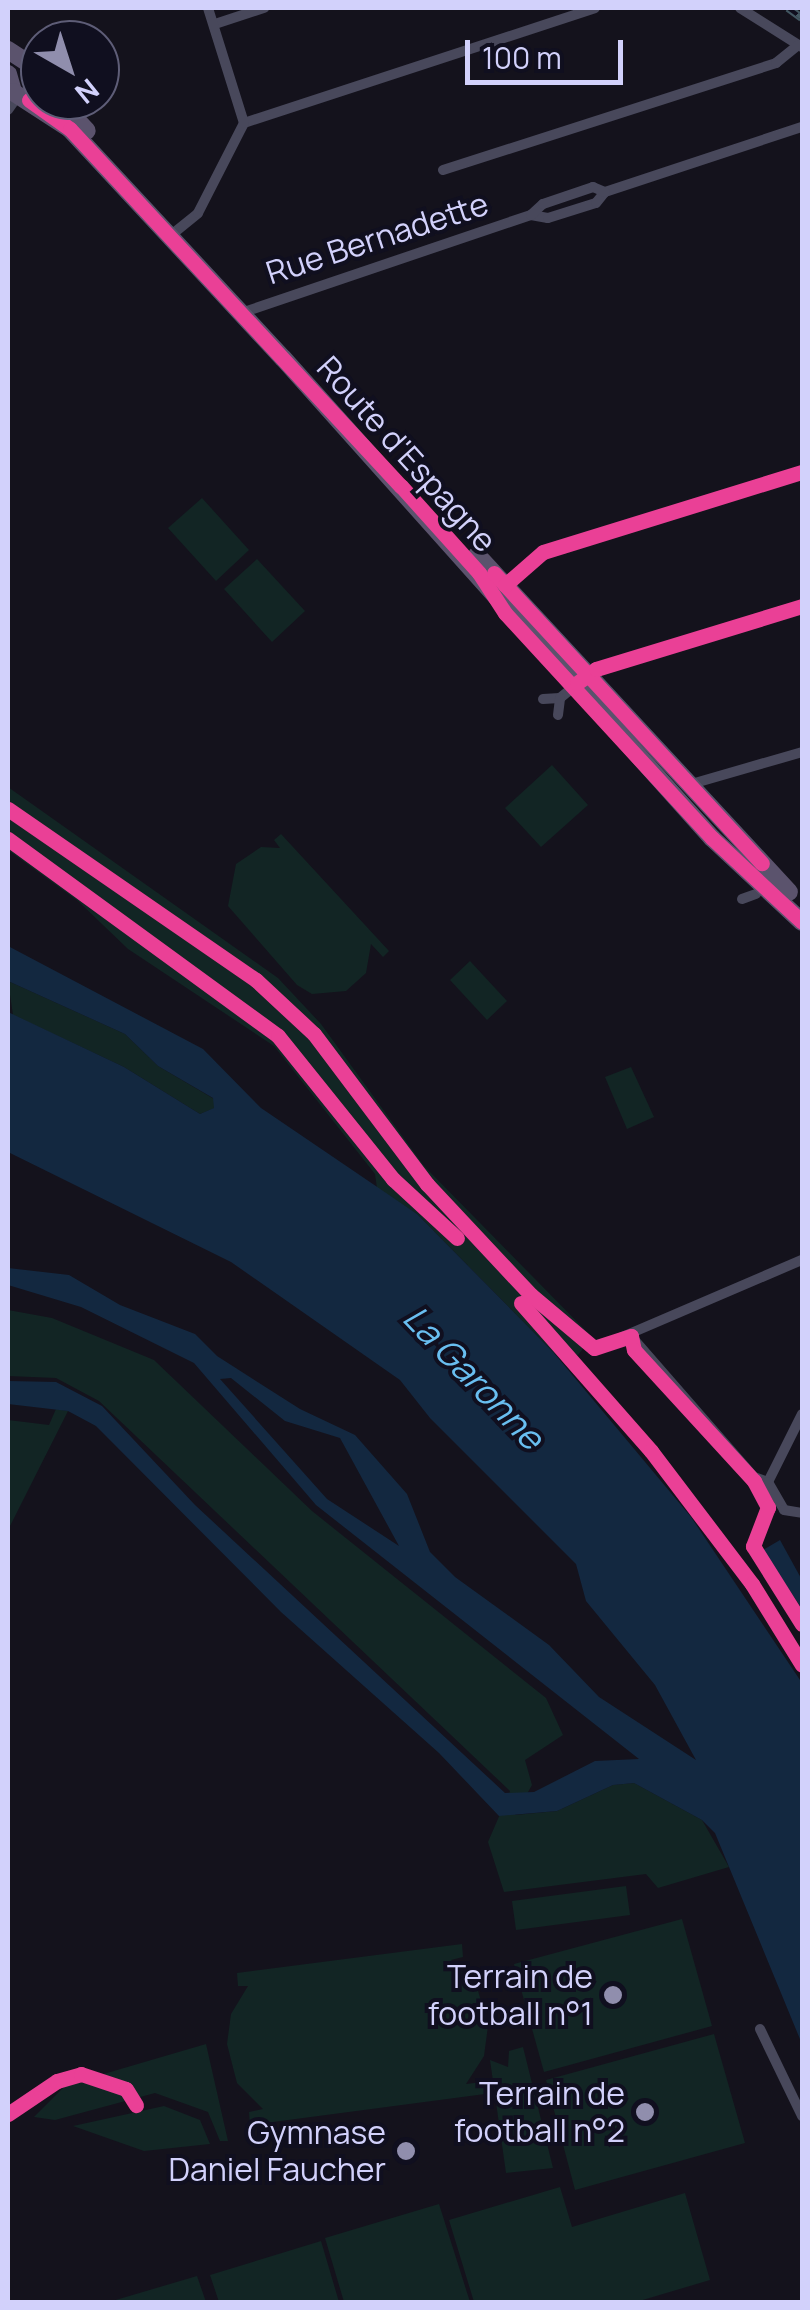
<!DOCTYPE html>
<meta charset="utf-8">
<style>
body{margin:0}
#map{position:relative;width:810px;height:2310px;overflow:hidden;background:#14121c;font-family:Manrope,sans-serif}
div>[style]{position:absolute}
[style*='--x']{left:calc(var(--x)*1px);top:calc(var(--y)*1px);width:calc(var(--w)*1px);rotate:calc(var(--a)*1deg)}
.green>*{inset:0;background:#122524}
.water>*{inset:0;background:#132840}
.street>*{height:10px;margin:-5px;padding:0 5px;transform-origin:5px;border-radius:5px;background:#48485b}
.primary>*{height:18px;margin:-9px;padding:0 9px;transform-origin:9px;border-radius:9px;background:#5b536d}
.rail>*{height:8px;margin-top:-4px;transform-origin:0;background:repeating-linear-gradient(90deg,#100f1f 0 11px,#425762 0 22px);box-sizing:border-box;border-block:2px solid #425762}
.cycleway>*{height:15px;margin:-7.5px;padding:0 7.5px;transform-origin:7.5px;border-radius:7.5px;background:#ea4096}
.dots>*{width:28px;height:28px;translate:-50% -50%;box-sizing:border-box;border:5px solid #100f1f;border-radius:50%}
span{translate:-50% -50%;white-space:nowrap;text-align:center;line-height:1.15;-webkit-text-stroke:8px #100f1f;paint-order:stroke}
.street-label{font-size:32px;color:#d2d1fb}
.poi-label{font-size:32px;color:#d2d1fb}
.right{translate:-100% -50%;text-align:right}
.water-label{font-size:35px;color:#69bef0;font-style:italic}
.frame{position:absolute;inset:0;border:10px solid #d2d1fb;pointer-events:none}
.north{position:absolute;left:20px;top:20px;width:100px;height:100px;box-sizing:border-box;background:#100f1f;border:2px solid #5e5d77;border-radius:50%;rotate:141deg;font-size:28px;font-weight:700;line-height:40px;text-align:center;color:#d2d1fb}
.north::after{content:'';display:block;margin:auto;width:35px;height:45px;background:#908ead;clip-path:polygon(50% 0,100% 100%,50% 72%,0 100%)}
.scale{position:absolute;left:465px;top:40px;width:158px;height:45px;box-sizing:border-box;border:5px solid #d2d1fb;border-top:0;padding-left:12px;font-size:30px;line-height:35px;white-space:nowrap;color:#d2d1fb;-webkit-text-stroke:8px #100f1f;paint-order:stroke}
</style>
<div id="map">
<div class="green">
<i style="clip-path:polygon(202px 498px,249px 550px,216px 581px,168px 528px)"></i>
<i style="clip-path:polygon(257px 559px,305px 611px,272px 642px,224px 589px)"></i>
<i style="clip-path:polygon(552px 765px,588px 805px,541px 847px,505px 808px)"></i>
<i style="clip-path:polygon(8px 787px,278px 978px,321px 1024px,424px 1166px,592px 1337px,578px 1355px,554px 1353px,417px 1214px,377px 1188px,375px 1174px,274px 1046px,128px 949px,78px 901px,8px 850px)"></i>
<i style="clip-path:polygon(281px 834px,389px 951px,383px 957px,371px 944px,366px 973px,346px 991px,312px 994px,297px 985px,228px 906px,236px 864px,261px 847px,280px 848px,274px 840px)"></i>
<i style="clip-path:polygon(470px 961px,507px 1001px,487px 1020px,450px 980px)"></i>
<i style="clip-path:polygon(8px 981px,125px 1034px,158px 1066px,214px 1099px,215px 1108px,200px 1114px,124px 1067px,13px 1015px)"></i>
<i style="clip-path:polygon(631px 1067px,654px 1117px,627px 1129px,605px 1077px)"></i>
<i style="clip-path:polygon(8px 1310px,52px 1318px,154px 1360px,312px 1511px,546px 1698px,563px 1735px,525px 1760px,532px 1785px,515px 1815px,557px 1811px,613px 1785px,634px 1783px,702px 1820px,729px 1867px,658px 1888px,646px 1874px,504px 1892px,488px 1842px,510px 1791px,99px 1401px,56px 1378px,8px 1376px)"></i>
<i style="clip-path:polygon(56px 1409px,68px 1411px,8px 1530px,8px 1420px,49px 1425px)"></i>
<i style="clip-path:polygon(626px 1886px,630px 1915px,516px 1930px,512px 1901px)"></i>
<i style="clip-path:polygon(682px 1919px,712px 2026px,544px 2072px,514px 1964px)"></i>
<i style="clip-path:polygon(462px 1944px,463px 1957px,451px 1960px,477px 1987px,488px 2026px,484px 2056px,466px 2084px,483px 2082px,485px 2094px,250px 2125px,249px 2112px,263px 2109px,237px 2083px,227px 2044px,231px 2014px,248px 1986px,238px 1986px,237px 1973px)"></i>
<i style="clip-path:polygon(714px 2034px,745px 2143px,575px 2190px,546px 2080px)"></i>
<i style="clip-path:polygon(206px 2044px,228px 2141px,220px 2141px,208px 2112px,155px 2093px,55px 2120px,34px 2117px,66px 2085px)"></i>
<i style="clip-path:polygon(523px 2047px,553px 2168px,506px 2173px,490px 2060px,508px 2067px,509px 2051px)"></i>
<i style="clip-path:polygon(164px 2106px,200px 2120px,210px 2144px,144px 2151px,73px 2126px)"></i>
<i style="clip-path:polygon(560px 2187px,572px 2227px,685px 2193px,710px 2280px,636px 2302px,474px 2302px,449px 2220px)"></i>
<i style="clip-path:polygon(439px 2204px,470px 2302px,344px 2302px,325px 2238px)"></i>
<i style="clip-path:polygon(321px 2241px,339px 2302px,219px 2302px,210px 2275px)"></i>
<i style="clip-path:polygon(197px 2276px,206px 2302px,109px 2302px)"></i>
</div>
<div class="water">
<i style="clip-path:polygon(evenodd,8px 946px,203px 1049px,261px 1108px,417px 1214px,554px 1353px,691px 1517px,802px 1683px,802px 2044px,715px 1833px,702px 1820px,634px 1783px,613px 1785px,557px 1811px,499px 1816px,439px 1753px,281px 1612px,96px 1426px,68px 1411px,8px 1404px,8px 1381px,56px 1382px,102px 1406px,195px 1505px,505px 1793px,534px 1792px,595px 1761px,639px 1759px,316px 1505px,194px 1363px,81px 1307px,8px 1285px,8px 1268px,69px 1275px,120px 1305px,195px 1334px,217px 1356px,300px 1409px,355px 1435px,407px 1494px,430px 1552px,455px 1577px,549px 1645px,599px 1697px,696px 1760px,655px 1685px,586px 1601px,576px 1564px,430px 1418px,400px 1380px,231px 1262px,8px 1152px,8px 1012px,124px 1067px,200px 1114px,214px 1108px,213px 1098px,158px 1066px,125px 1034px,8px 981px,8px 946px,231px 1378px,285px 1421px,340px 1438px,399px 1546px,327px 1499px,220px 1379px,231px 1378px)"></i>
<i style="clip-path:polygon(780px 1540px,802px 1580px,802px 1609px,763px 1550px)"></i>
</div>
<div class="street">
<i style="--x:740;--y:8;--w:73;--a:32.2"></i>
<i style="--x:215;--y:24;--w:52;--a:-18.1"></i>
<i style="--x:8;--y:110;--w:16;--a:-55"></i>
<i style="--x:244;--y:123;--w:369;--a:-18.1"></i>
<i style="--x:443;--y:170;--w:350;--a:-17.8"></i>
<i style="--x:776;--y:63;--w:28;--a:-39"></i>
<i style="--x:531;--y:215;--w:17;--a:10"></i>
<i style="--x:548;--y:218;--w:50;--a:-17.4"></i>
<i style="--x:596;--y:203;--w:14;--a:-51"></i>
<i style="--x:605;--y:192;--w:207;--a:-18.3"></i>
<i style="--x:170;--y:236;--w:36;--a:-39"></i>
<i style="--x:198;--y:213;--w:101;--a:-62.9"></i>
<i style="--x:244;--y:123;--w:121;--a:-107.4"></i>
<i style="--x:241;--y:313;--w:306;--a:-18.7"></i>
<i style="--x:531;--y:215;--w:16;--a:-43"></i>
<i style="--x:543;--y:204;--w:53;--a:-18.8"></i>
<i style="--x:593;--y:187;--w:13;--a:23"></i>
<i style="--x:505;--y:585;--w:50;--a:-41"></i>
<i style="--x:543;--y:552;--w:271;--a:-17.2"></i>
<i style="--x:543;--y:699;--w:17;--a:-3"></i>
<i style="--x:560;--y:698;--w:46;--a:-38.9"></i>
<i style="--x:596;--y:669;--w:215;--a:-17"></i>
<i style="--x:558;--y:715;--w:17;--a:-83"></i>
<i style="--x:688;--y:785;--w:119;--a:-16.1"></i>
<i style="--x:742;--y:899;--w:15;--a:-20"></i>
<i style="--x:631;--y:1336;--w:187;--a:48.9"></i>
<i style="--x:754;--y:1477;--w:15;--a:20"></i>
<i style="--x:608;--y:1343;--w:211;--a:-23.2"></i>
<i style="--x:768;--y:1482;--w:76;--a:-63.4"></i>
<i style="--x:768;--y:1482;--w:32;--a:60"></i>
<i style="--x:784;--y:1510;--w:18;--a:9"></i>
<i style="--x:760;--y:2029;--w:97;--a:64.2"></i>
</div>
<div class="primary">
<i style="--x:8;--y:50;--w:38;--a:33"></i>
<i style="--x:8;--y:74;--w:19;--a:74"></i>
<i style="--x:13;--y:92;--w:68;--a:33"></i>
<i style="--x:70;--y:129;--w:313;--a:47.1"></i>
<i style="--x:283;--y:358;--w:644;--a:48.21"></i>
<i style="--x:712;--y:838;--w:123;--a:43"></i>
<i style="--x:58;--y:100;--w:42;--a:46.9"></i>
<i style="--x:477;--y:555;--w:459;--a:47.2"></i>
</div>
<div class="rail">
<i style="--x:788;--y:8;--w:17;--a:36"></i>
</div>
<div class="cycleway">
<i style="--x:29;--y:100;--w:50;--a:35.3"></i>
<i style="--x:70;--y:129;--w:487;--a:47.2"></i>
<i style="--x:401;--y:486;--w:117;--a:48.1"></i>
<i style="--x:479;--y:573;--w:48;--a:57"></i>
<i style="--x:505;--y:613;--w:306;--a:47.4"></i>
<i style="--x:712;--y:838;--w:123;--a:43"></i>
<i style="--x:494;--y:573;--w:395;--a:47.3"></i>
<i style="--x:505;--y:585;--w:50;--a:-41"></i>
<i style="--x:543;--y:552;--w:271;--a:-17.2"></i>
<i style="--x:577;--y:683;--w:24;--a:-36"></i>
<i style="--x:596;--y:669;--w:215;--a:-17"></i>
<i style="--x:8;--y:809;--w:301;--a:34.6"></i>
<i style="--x:256;--y:980;--w:79;--a:43"></i>
<i style="--x:314;--y:1034;--w:188;--a:53"></i>
<i style="--x:427;--y:1184;--w:152;--a:46.9"></i>
<i style="--x:531;--y:1295;--w:82;--a:40.1"></i>
<i style="--x:594;--y:1348;--w:39;--a:-18"></i>
<i style="--x:631;--y:1336;--w:14;--a:78"></i>
<i style="--x:634;--y:1350;--w:178;--a:47.5"></i>
<i style="--x:754;--y:1481;--w:30;--a:62"></i>
<i style="--x:768;--y:1507;--w:42;--a:111"></i>
<i style="--x:753;--y:1546;--w:92;--a:57.9"></i>
<i style="--x:8;--y:839;--w:334;--a:36.1"></i>
<i style="--x:278;--y:1036;--w:184;--a:51.2"></i>
<i style="--x:393;--y:1179;--w:87;--a:42.7"></i>
<i style="--x:521;--y:1303;--w:197;--a:48.7"></i>
<i style="--x:651;--y:1451;--w:167;--a:52.8"></i>
<i style="--x:752;--y:1584;--w:95;--a:58.3"></i>
<i style="--x:8;--y:2114;--w:59;--a:-34"></i>
<i style="--x:57;--y:2081;--w:25;--a:-16"></i>
<i style="--x:81;--y:2074;--w:47;--a:18.4"></i>
<i style="--x:126;--y:2089;--w:19;--a:58"></i>
</div>
<div class="dots">
<i style="left:613px;top:1995px;background:#908ead"></i>
<i style="left:645px;top:2112px;background:#908ead"></i>
<i style="left:406px;top:2151px;background:#908ead"></i>
</div>
<div class="street-label">
<span style="left:377px;top:238px;rotate:-18deg">Rue Bernadette</span>
<span style="left:407px;top:454px;rotate:48deg">Route d'Espagne</span>
</div>
<div class="poi-label">
<span class="right" style="left:593px;top:1995px">Terrain de<br>football n°1</span>
<span class="right" style="left:625px;top:2112px">Terrain de<br>football n°2</span>
<span class="right" style="left:386px;top:2151px">Gymnase<br>Daniel Faucher</span>
</div>
<div class="water-label">
<span style="left:474px;top:1377px;rotate:46deg">La Garonne</span>
</div>
<div class="frame"></div>
<div class="north">N</div>
<div class="scale">100 m</div>
</div>
